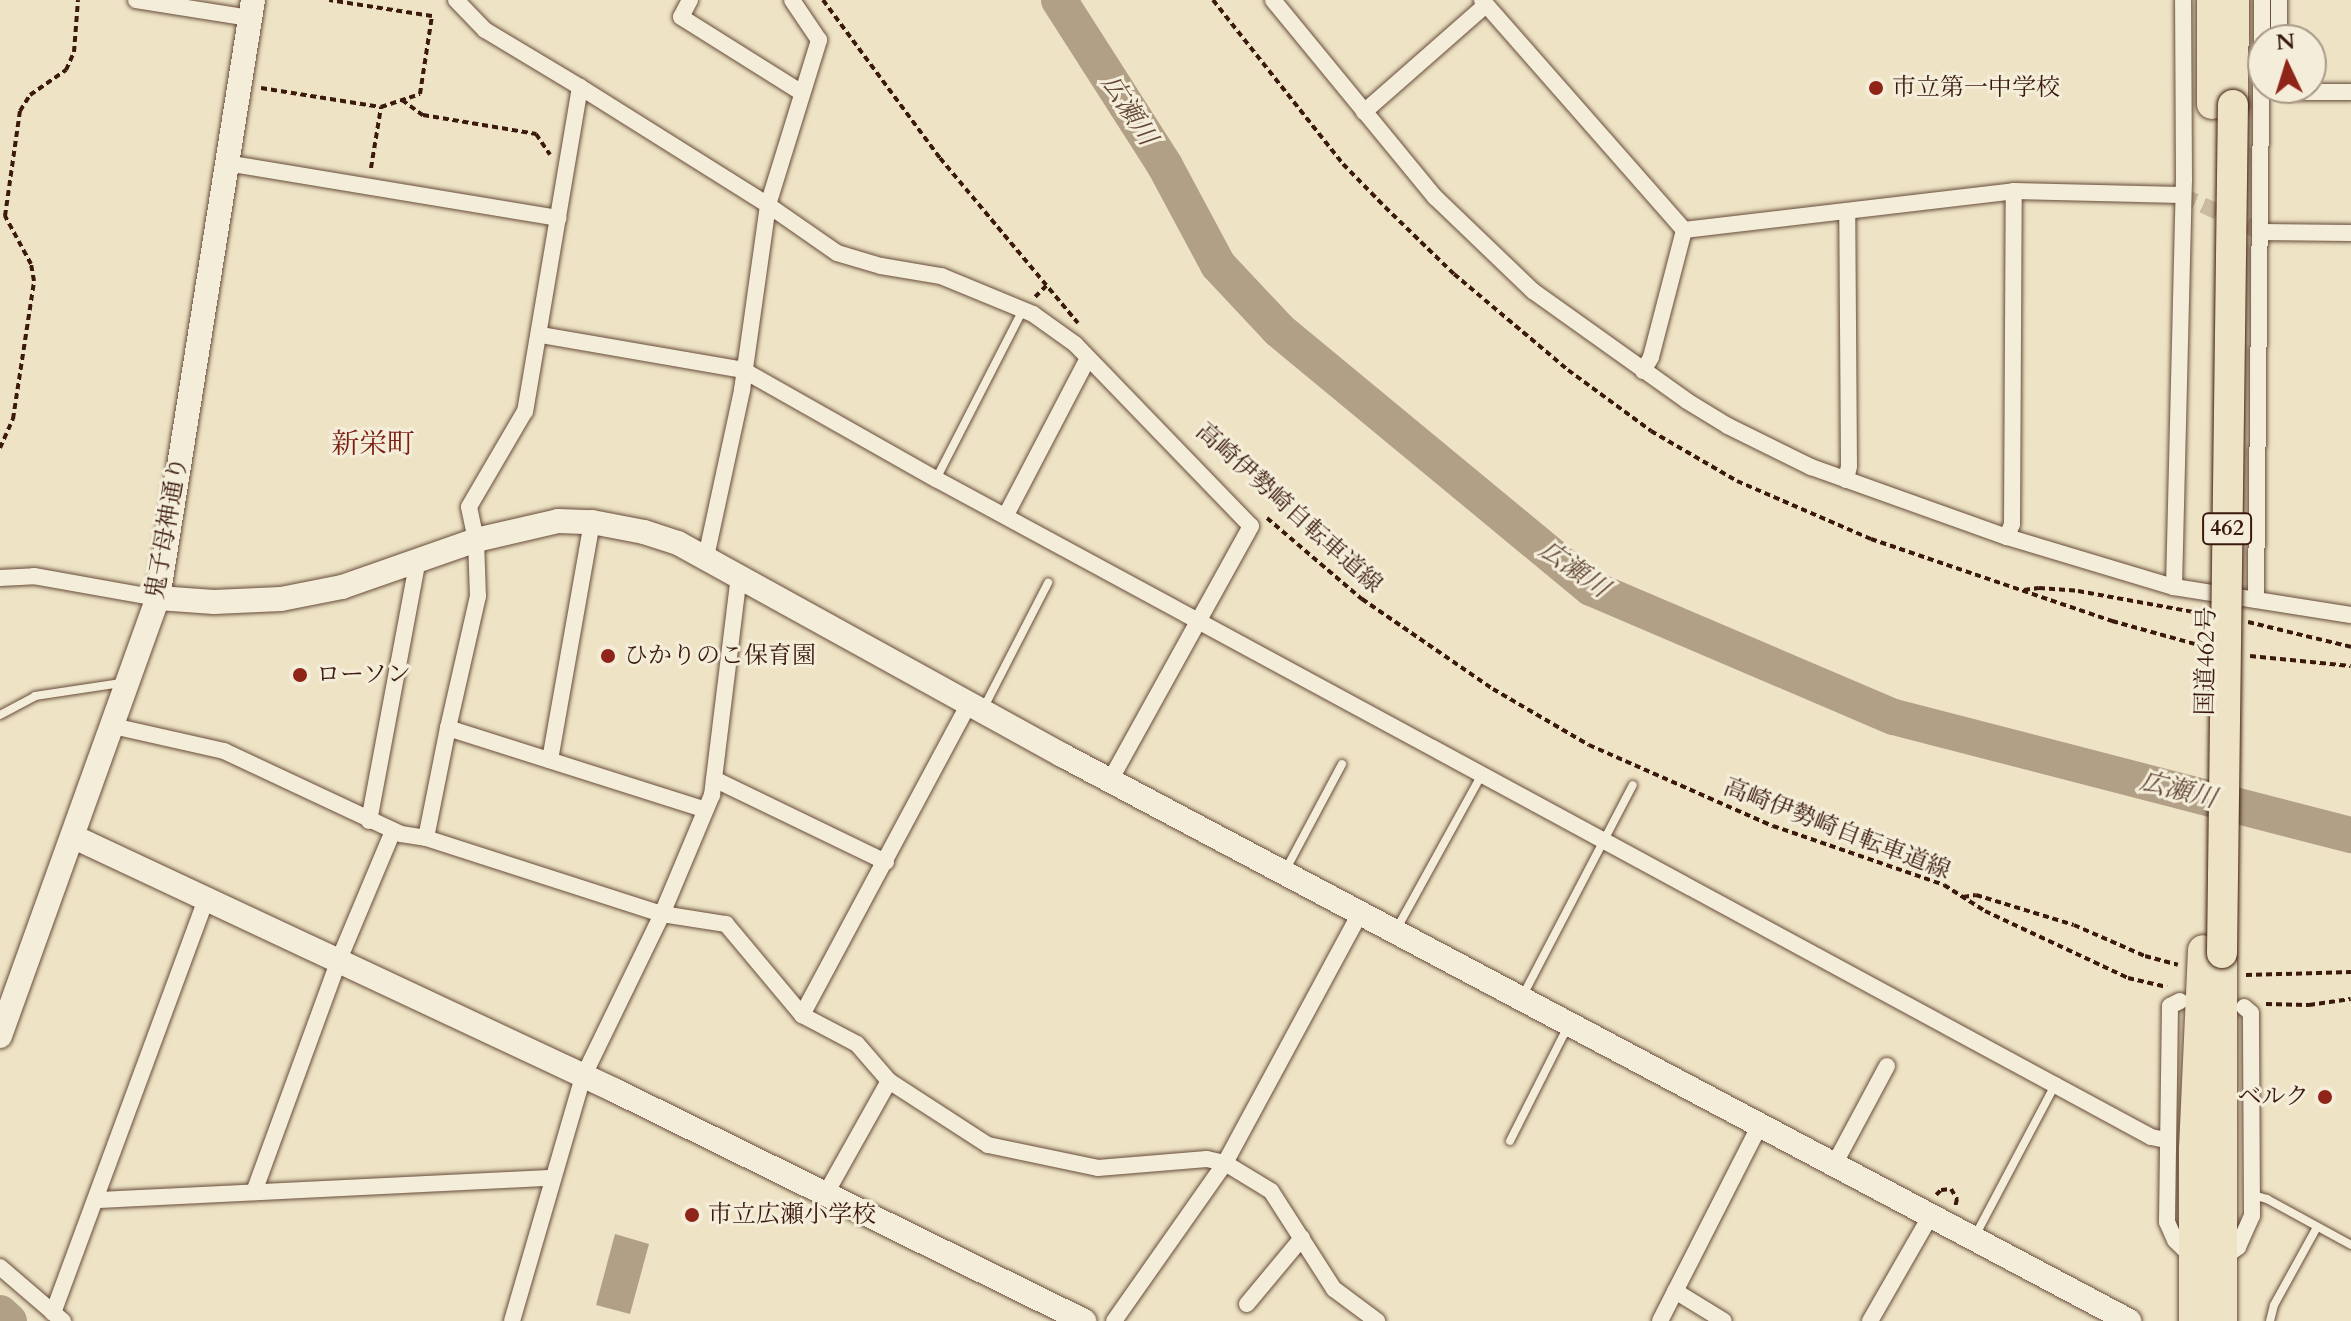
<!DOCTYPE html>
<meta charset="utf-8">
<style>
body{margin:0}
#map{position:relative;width:2351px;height:1321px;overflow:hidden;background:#eee4c5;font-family:Cardo,"Noto Serif JP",serif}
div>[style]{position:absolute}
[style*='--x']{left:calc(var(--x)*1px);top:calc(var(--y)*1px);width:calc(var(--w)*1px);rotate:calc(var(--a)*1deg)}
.water>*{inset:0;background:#b19f86}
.river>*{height:36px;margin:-18px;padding:0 18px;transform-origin:18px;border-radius:18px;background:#b19f86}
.street-tunnel>*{height:16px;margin-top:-8px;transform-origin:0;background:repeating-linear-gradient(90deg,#cabca0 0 16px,transparent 0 24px)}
.path>*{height:4px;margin-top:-2px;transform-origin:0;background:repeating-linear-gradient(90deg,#3b1a0d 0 6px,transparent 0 10px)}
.roads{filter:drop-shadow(0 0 2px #684c3b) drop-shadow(0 0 2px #684c3b)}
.lane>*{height:8px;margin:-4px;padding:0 4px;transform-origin:4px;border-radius:4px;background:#f4edd9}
.street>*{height:16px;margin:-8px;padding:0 8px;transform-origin:8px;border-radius:8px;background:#f4edd9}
.secondary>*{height:24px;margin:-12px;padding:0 12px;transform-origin:12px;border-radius:12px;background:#f4edd9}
.highway>*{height:30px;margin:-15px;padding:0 15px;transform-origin:15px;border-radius:15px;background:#eee4c5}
.bridges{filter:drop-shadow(0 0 2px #3b1a0d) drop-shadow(0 0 2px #3b1a0d)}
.highway-bridge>*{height:30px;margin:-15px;padding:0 15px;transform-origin:15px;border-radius:15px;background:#eee4c5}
.dots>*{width:22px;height:22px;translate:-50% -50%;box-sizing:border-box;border:4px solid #f4edd9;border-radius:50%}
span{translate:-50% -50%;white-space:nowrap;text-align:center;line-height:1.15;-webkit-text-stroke:6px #f4edd9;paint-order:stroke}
.shield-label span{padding:2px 6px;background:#f4edd9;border:2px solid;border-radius:6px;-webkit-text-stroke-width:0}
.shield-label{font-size:22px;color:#3b1a0d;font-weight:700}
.poi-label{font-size:24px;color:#3b1a0d}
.left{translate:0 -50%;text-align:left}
.right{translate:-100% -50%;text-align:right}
.street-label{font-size:24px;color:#3b1a0d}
.water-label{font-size:26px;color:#644937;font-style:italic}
.quarter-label{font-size:28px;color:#7a1f14}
.north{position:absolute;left:2247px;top:24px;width:80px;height:80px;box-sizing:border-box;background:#f4edd9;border:2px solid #aa9987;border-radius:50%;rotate:356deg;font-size:22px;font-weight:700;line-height:32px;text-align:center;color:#3b1a0d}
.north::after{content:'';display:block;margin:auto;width:28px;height:36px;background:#8f2418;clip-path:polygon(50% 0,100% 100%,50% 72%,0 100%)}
</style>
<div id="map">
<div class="water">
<i style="clip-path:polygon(615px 1234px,649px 1244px,630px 1314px,596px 1305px)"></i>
</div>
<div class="river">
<i style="--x:1059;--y:0;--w:197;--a:57.4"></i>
<i style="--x:1165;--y:166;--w:112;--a:61.8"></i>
<i style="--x:1218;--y:265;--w:89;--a:46.8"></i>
<i style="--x:1279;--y:330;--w:405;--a:39.6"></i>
<i style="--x:1591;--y:588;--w:329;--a:23.1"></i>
<i style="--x:1894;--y:717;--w:472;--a:14.5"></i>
<i style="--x:0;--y:1313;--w:12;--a:42"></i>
</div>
<div class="street-tunnel">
<i style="--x:2181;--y:195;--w:88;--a:24.8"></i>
</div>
<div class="path">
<i style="--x:823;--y:0;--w:197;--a:53.5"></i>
<i style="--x:940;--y:158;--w:215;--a:50.1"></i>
<i style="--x:1213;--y:0;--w:209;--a:51.6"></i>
<i style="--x:1343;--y:164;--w:60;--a:45.7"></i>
<i style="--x:1385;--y:207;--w:96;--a:44.2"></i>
<i style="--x:1454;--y:274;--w:149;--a:40.1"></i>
<i style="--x:1568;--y:370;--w:103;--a:36.3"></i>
<i style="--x:1651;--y:431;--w:99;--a:30.2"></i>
<i style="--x:1737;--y:481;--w:146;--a:23.4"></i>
<i style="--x:1871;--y:539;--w:255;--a:18.8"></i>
<i style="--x:2112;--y:621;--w:93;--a:15.5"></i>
<i style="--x:261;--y:88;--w:121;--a:9"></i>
<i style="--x:381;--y:107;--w:41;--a:-18.4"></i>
<i style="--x:420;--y:94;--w:79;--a:-81.3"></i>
<i style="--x:432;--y:16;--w:104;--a:-171.2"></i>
<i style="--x:402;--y:100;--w:26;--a:36"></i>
<i style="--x:423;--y:115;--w:115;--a:9.5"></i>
<i style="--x:536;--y:134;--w:25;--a:56"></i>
<i style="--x:371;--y:168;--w:62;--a:-80.7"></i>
<i style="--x:1035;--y:297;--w:17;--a:-45"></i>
<i style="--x:0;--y:448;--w:32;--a:-66"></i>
<i style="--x:13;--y:419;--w:140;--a:-81.3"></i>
<i style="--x:34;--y:281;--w:17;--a:-100"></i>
<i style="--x:31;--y:264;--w:55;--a:-118.4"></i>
<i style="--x:5;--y:216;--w:106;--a:-81.9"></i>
<i style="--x:20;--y:111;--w:19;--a:-58"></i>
<i style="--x:30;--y:95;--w:44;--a:-34.8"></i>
<i style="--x:66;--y:70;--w:20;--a:-66"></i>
<i style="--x:74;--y:52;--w:52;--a:-85.6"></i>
<i style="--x:1267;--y:518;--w:125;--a:40.5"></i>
<i style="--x:1362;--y:599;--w:159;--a:34.5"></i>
<i style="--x:1493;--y:689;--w:111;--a:30.3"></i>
<i style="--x:1589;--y:745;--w:201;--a:23.8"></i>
<i style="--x:1773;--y:826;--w:181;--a:19"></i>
<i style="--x:1944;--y:885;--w:49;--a:32.4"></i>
<i style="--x:1985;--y:911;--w:158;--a:25.1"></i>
<i style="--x:2128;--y:978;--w:40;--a:13"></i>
<i style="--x:2024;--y:590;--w:15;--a:-8"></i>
<i style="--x:2039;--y:588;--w:39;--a:4"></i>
<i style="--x:2078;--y:591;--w:128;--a:10.3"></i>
<i style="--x:2248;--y:622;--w:106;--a:13.6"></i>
<i style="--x:2250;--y:656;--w:101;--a:5.7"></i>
<i style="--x:1963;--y:897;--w:13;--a:-9"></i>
<i style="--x:1976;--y:895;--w:102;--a:17"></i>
<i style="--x:2074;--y:925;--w:77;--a:23.6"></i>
<i style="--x:2145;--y:956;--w:34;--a:15"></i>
<i style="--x:2246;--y:975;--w:105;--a:-1.6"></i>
<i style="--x:2266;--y:1004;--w:43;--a:1.3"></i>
<i style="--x:2309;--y:1005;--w:42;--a:-8.1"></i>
<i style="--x:1936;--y:1195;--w:7;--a:-45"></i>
<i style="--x:1941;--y:1190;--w:10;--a:-6"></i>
<i style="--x:1951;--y:1189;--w:12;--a:59"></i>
<i style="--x:1957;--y:1199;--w:8;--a:104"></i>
</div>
<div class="roads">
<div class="lane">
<i style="--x:936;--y:479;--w:190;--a:-62.8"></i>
<i style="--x:984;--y:707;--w:140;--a:-62.7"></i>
<i style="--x:0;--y:715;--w:40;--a:-28"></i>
<i style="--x:35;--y:696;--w:87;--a:-8.6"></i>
<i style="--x:1286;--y:869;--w:119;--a:-61.9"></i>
<i style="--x:1396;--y:930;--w:178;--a:-61.1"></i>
<i style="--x:1522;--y:997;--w:239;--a:-62.4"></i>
<i style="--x:1510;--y:1141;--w:127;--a:-63.2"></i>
<i style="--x:2253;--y:1195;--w:15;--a:16"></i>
<i style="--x:2267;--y:1199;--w:96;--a:28.7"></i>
<i style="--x:1975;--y:1236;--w:171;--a:-62.1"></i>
<i style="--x:2270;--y:1321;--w:16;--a:-76"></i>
<i style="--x:2274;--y:1305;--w:89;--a:-61.1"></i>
</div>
<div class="street">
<i style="--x:136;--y:0;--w:115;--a:9"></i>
<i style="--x:456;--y:0;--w:42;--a:46"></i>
<i style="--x:485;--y:30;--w:111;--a:31"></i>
<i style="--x:580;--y:87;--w:329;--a:99.6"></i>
<i style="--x:525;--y:411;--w:111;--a:120.3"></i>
<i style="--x:469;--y:507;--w:34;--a:78"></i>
<i style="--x:476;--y:540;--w:56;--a:88"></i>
<i style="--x:478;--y:596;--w:135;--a:102.8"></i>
<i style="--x:448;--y:728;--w:269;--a:17.6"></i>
<i style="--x:690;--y:0;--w:19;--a:118"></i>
<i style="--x:681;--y:17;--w:143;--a:32.1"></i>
<i style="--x:1273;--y:0;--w:255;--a:50.6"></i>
<i style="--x:1435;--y:197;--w:136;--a:43.8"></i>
<i style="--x:1533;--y:291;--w:189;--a:35.5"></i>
<i style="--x:1687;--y:401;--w:48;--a:31.4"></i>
<i style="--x:1728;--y:426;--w:93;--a:26.3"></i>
<i style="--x:1811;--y:467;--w:208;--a:19.7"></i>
<i style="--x:2007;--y:537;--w:174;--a:16.7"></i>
<i style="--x:2174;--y:587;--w:179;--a:9"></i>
<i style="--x:1482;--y:0;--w:306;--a:48.7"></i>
<i style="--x:2279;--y:0;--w:40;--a:90"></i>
<i style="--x:580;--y:87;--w:222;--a:32.1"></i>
<i style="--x:768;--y:205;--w:173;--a:-72.8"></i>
<i style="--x:819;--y:40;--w:48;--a:-124"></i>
<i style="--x:2282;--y:88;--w:8;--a:30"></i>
<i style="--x:2289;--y:92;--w:62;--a:0"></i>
<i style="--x:1364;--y:112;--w:162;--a:-41.3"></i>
<i style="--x:226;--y:163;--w:337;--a:9.4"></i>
<i style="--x:1684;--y:230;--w:332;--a:-6.7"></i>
<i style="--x:2014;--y:191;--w:167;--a:1.4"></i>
<i style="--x:2261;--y:232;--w:90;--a:0.6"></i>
<i style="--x:541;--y:335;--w:205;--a:9.8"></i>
<i style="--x:743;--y:370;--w:222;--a:29.5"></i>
<i style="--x:936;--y:479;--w:1273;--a:28.44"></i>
<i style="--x:2055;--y:1085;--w:109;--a:28.4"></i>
<i style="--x:2151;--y:1137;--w:16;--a:11"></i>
<i style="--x:1643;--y:371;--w:16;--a:-60"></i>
<i style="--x:1651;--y:357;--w:131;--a:-75.4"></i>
<i style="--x:1846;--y:480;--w:14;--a:-78"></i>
<i style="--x:1849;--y:466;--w:255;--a:-90.4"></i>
<i style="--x:1006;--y:515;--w:175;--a:-62.4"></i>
<i style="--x:2007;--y:537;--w:14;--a:-69"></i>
<i style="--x:2012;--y:524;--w:333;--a:-89.7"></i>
<i style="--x:706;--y:557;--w:171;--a:-77.8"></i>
<i style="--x:742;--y:390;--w:187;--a:-82"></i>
<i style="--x:768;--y:205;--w:84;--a:34.8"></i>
<i style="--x:837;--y:253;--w:46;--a:16.5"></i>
<i style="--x:881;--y:266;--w:61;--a:9.5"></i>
<i style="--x:941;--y:276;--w:100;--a:22.4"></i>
<i style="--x:1033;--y:314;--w:52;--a:35.5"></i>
<i style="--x:1075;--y:344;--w:253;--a:46"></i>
<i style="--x:1251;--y:526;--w:291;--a:119"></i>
<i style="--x:0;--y:578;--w:34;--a:-3"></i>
<i style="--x:34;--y:576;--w:126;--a:10.1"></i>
<i style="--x:2174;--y:587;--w:407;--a:-88.6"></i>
<i style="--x:2184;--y:180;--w:180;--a:-90.3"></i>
<i style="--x:2256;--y:600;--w:600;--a:-89.43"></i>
<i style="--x:113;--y:726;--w:114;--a:12.7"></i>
<i style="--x:224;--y:751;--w:195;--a:25.1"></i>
<i style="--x:401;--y:834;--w:25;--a:9"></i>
<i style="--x:426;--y:838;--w:248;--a:17.9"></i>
<i style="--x:662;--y:914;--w:65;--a:8.9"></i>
<i style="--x:726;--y:924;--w:119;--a:50.1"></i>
<i style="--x:802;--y:1015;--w:354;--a:-61.8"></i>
<i style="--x:550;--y:760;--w:242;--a:-80"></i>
<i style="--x:714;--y:779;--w:191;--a:25.8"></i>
<i style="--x:369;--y:821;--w:267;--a:-79.4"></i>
<i style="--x:426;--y:838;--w:112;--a:-78.7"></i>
<i style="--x:2180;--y:1001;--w:11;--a:153"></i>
<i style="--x:2170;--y:1006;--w:216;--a:90.8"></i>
<i style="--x:2167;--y:1222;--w:20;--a:66"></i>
<i style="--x:2175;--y:1240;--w:25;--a:45"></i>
<i style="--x:802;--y:1015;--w:62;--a:27.8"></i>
<i style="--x:857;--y:1044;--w:49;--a:49.1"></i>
<i style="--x:889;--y:1081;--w:118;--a:32.9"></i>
<i style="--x:988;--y:1145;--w:112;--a:11.8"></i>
<i style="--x:1098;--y:1168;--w:109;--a:-4.7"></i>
<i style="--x:1207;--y:1159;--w:18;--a:13"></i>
<i style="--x:1225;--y:1163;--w:54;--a:31.3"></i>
<i style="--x:1271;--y:1191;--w:117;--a:57.3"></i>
<i style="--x:1334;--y:1289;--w:54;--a:36.7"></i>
<i style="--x:1835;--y:1163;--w:110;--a:-61.8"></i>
<i style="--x:254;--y:1192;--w:245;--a:-69.9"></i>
<i style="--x:338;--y:962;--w:142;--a:-67.2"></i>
<i style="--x:825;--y:1195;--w:131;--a:-60.7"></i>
<i style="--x:97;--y:1200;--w:455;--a:-2.8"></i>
<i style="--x:2223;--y:1258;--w:19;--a:-36"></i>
<i style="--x:2238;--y:1247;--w:34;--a:-66"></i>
<i style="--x:2252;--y:1216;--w:203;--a:-90.3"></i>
<i style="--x:2251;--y:1013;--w:9;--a:-139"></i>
<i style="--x:0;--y:1267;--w:83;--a:40.6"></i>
<i style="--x:1675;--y:1291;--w:57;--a:31.5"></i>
<i style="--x:1247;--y:1304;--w:86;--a:-50.2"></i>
<i style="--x:53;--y:1313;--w:441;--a:-69.7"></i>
<i style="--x:512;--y:1321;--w:254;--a:-73.8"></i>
<i style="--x:583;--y:1077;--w:181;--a:-64.1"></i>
<i style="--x:662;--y:914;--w:129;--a:-67.2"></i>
<i style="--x:712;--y:795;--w:222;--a:-83"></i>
<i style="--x:1114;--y:1321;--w:193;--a:-54.9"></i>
<i style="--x:1225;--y:1163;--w:286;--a:-61.6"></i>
<i style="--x:1660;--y:1321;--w:220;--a:-63"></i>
<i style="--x:1870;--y:1321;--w:122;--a:-60.1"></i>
</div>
<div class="secondary">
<i style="--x:158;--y:598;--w:56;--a:4.1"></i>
<i style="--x:214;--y:602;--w:67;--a:-2.6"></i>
<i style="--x:281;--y:599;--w:62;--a:-11.1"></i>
<i style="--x:342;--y:587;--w:142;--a:-19.3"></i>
<i style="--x:476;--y:540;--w:84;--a:-13"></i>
<i style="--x:558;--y:521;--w:34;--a:2"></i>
<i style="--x:592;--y:522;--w:53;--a:10.9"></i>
<i style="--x:644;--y:532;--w:36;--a:18"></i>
<i style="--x:678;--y:543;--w:439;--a:28.9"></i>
<i style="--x:1062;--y:755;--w:1208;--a:27.94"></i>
<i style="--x:74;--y:837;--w:596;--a:25.1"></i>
<i style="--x:614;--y:1090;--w:524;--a:26.17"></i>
<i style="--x:0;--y:1036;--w:466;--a:-70.2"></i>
<i style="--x:158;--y:598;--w:605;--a:-80.97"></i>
</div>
<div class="highway">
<i style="--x:2212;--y:0;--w:104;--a:90"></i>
<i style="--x:2233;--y:105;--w:105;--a:-89.5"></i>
<i style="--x:2222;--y:963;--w:358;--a:90"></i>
<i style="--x:2194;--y:1321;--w:172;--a:-90"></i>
<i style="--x:2194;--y:1149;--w:199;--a:-87.4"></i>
</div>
</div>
<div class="bridges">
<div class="highway-bridge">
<i style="--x:2222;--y:953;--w:848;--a:-89.26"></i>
</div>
</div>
<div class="dots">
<i style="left:1876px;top:88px;background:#8f2418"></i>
<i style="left:608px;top:656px;background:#8f2418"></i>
<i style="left:300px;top:675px;background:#8f2418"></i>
<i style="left:2325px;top:1097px;background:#8f2418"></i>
<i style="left:692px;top:1215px;background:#8f2418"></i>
</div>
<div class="shield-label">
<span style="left:2227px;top:529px">462</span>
</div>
<div class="poi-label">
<span class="left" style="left:1892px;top:88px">市立第一中学校</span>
<span class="left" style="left:624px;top:656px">ひかりのこ保育園</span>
<span class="left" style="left:316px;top:675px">ローソン</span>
<span class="right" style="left:2309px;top:1097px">ベルク</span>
<span class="left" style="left:708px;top:1215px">市立広瀬小学校</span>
</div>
<div class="street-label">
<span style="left:1289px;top:508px;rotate:42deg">高崎伊勢崎自転車道線</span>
<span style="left:167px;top:528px;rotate:-80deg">鬼子母神通り</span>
<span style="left:2206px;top:661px;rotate:-89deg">国道462号</span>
<span style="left:1837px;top:829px;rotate:21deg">高崎伊勢崎自転車道線</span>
</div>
<div class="water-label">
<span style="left:1129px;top:110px;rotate:57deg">広瀬川</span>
<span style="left:1574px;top:569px;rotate:35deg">広瀬川</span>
<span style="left:2178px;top:790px;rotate:14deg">広瀬川</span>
</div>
<div class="quarter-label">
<span style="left:373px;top:444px">新栄町</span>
</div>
<div class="north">N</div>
</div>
